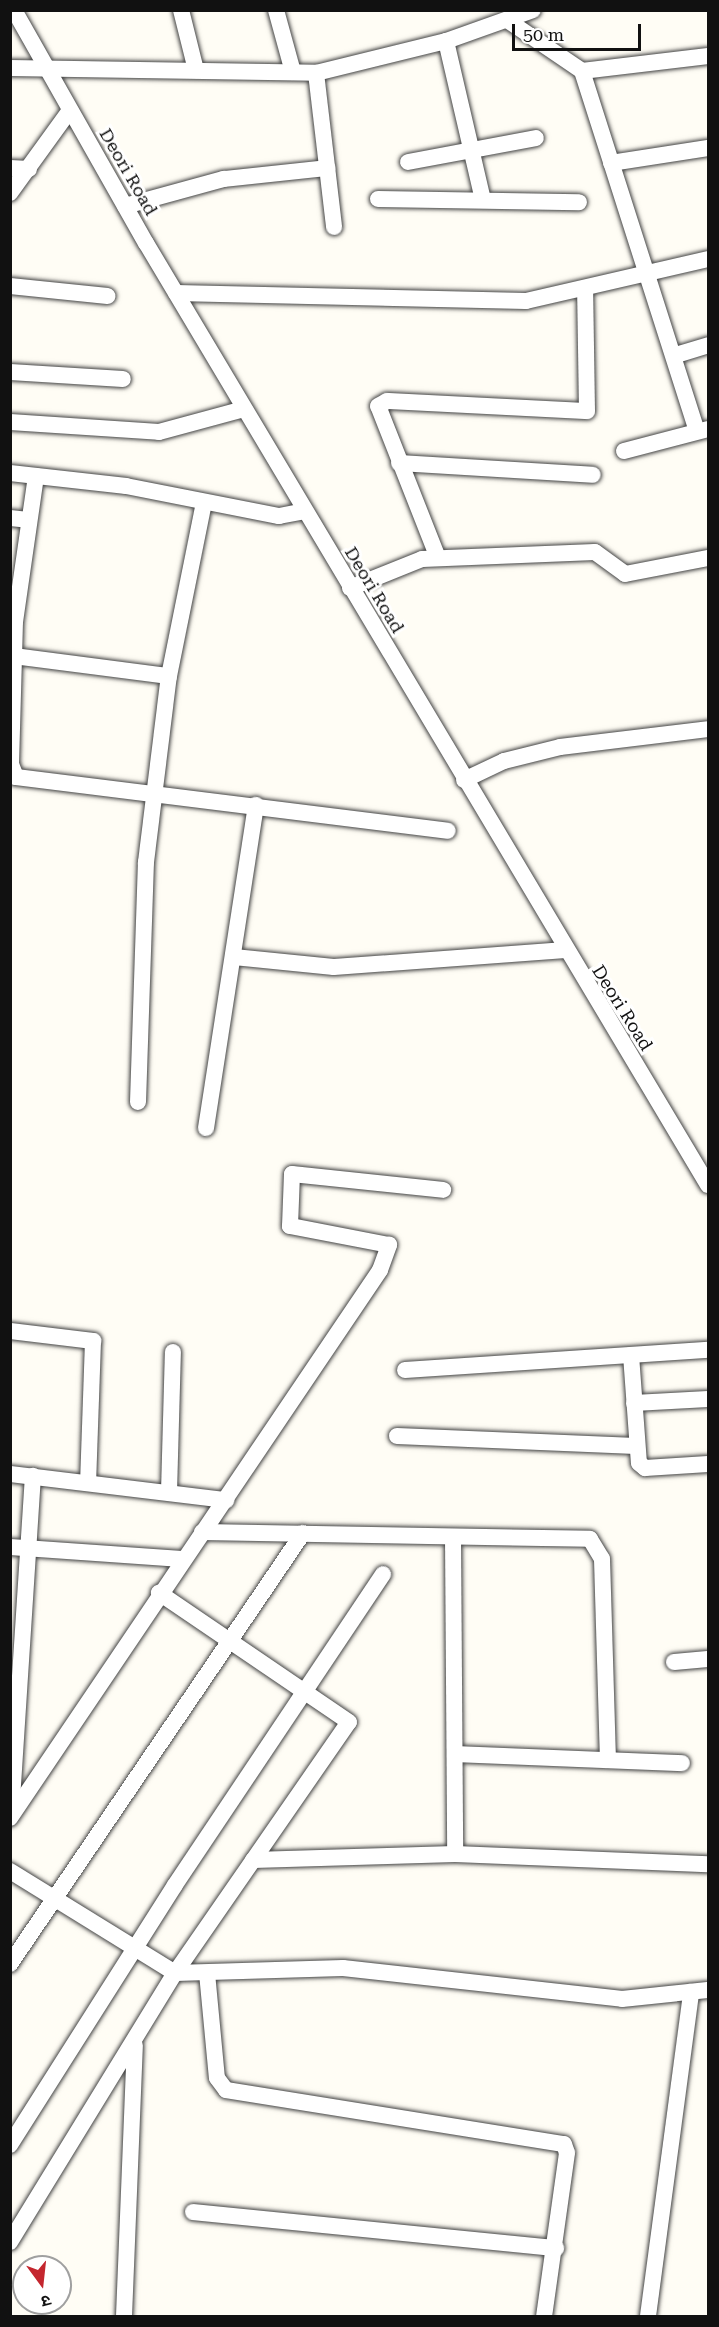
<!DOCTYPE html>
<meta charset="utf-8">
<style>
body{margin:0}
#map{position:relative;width:719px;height:2327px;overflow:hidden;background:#fffdf5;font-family:"Roboto Serif","Noto Sans Devanagari",serif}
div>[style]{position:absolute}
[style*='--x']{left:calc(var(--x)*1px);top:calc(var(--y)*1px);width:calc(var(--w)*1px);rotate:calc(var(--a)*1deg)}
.roads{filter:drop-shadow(0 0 2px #444) drop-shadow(0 0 2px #444)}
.minor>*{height:16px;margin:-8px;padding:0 8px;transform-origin:8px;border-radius:8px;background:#fff}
span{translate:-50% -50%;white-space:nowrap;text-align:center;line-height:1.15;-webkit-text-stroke:6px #fff;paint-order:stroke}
.street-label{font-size:18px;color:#111}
.frame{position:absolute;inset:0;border:12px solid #111;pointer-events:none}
.north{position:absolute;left:12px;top:2255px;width:60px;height:60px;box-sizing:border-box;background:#fff;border:2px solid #a0a0a0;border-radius:50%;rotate:165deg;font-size:16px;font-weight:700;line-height:24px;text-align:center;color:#111}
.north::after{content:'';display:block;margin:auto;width:21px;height:27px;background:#c4262e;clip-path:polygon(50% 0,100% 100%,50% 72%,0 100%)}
.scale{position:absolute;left:512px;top:24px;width:129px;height:27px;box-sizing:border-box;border:3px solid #111;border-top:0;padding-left:8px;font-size:18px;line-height:21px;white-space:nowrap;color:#111;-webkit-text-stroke:4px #fff;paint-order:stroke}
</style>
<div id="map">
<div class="roads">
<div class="minor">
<i style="--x:14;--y:10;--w:268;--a:60.5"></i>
<i style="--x:146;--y:243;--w:1097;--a:59.18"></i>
<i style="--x:181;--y:10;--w:62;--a:76"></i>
<i style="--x:276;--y:10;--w:64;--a:74.7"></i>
<i style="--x:510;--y:22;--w:87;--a:34.2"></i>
<i style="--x:582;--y:71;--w:378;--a:72.3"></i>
<i style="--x:446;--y:41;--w:163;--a:76.9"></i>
<i style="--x:10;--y:68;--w:306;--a:0.9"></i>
<i style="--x:316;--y:73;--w:134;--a:-13.8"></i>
<i style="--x:446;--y:41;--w:92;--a:-19.6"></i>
<i style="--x:582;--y:71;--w:127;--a:-6.8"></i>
<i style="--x:316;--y:73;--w:155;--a:83.3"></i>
<i style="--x:408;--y:162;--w:130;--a:-10.6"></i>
<i style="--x:611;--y:163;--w:98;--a:-8.8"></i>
<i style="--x:10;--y:168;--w:19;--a:3"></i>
<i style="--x:10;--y:193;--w:102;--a:-54.1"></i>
<i style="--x:378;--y:199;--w:201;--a:0.9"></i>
<i style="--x:125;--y:206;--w:103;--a:-15.3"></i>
<i style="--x:224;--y:179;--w:104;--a:-6.1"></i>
<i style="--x:10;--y:286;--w:98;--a:5.9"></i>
<i style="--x:176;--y:293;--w:350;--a:1.3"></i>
<i style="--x:526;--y:301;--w:187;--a:-13"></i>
<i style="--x:676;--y:355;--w:34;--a:-17"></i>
<i style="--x:10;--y:372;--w:113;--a:3.5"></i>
<i style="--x:10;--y:422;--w:149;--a:3.8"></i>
<i style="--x:159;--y:432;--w:88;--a:-15.1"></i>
<i style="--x:624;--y:451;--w:87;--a:-14.7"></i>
<i style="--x:399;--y:463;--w:194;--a:3.5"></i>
<i style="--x:10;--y:473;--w:117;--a:6.4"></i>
<i style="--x:126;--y:486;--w:156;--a:11.1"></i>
<i style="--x:279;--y:516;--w:26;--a:-11"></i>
<i style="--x:36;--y:476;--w:147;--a:98.2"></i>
<i style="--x:15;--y:621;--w:143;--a:91.6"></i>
<i style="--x:11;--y:764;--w:14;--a:69"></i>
<i style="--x:16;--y:777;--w:435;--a:7.1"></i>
<i style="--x:10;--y:518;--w:18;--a:6"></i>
<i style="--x:438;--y:558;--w:163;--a:-111.5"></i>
<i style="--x:378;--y:406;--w:10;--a:-29"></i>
<i style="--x:387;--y:401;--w:200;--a:2.9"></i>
<i style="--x:587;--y:411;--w:123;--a:-90.9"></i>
<i style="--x:350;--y:588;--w:78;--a:-21.9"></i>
<i style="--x:422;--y:559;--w:173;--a:-2.3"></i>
<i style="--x:595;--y:552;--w:37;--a:36"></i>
<i style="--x:625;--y:574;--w:85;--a:-10.9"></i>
<i style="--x:14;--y:656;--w:156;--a:7.4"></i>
<i style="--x:464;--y:780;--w:44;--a:-25.4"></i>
<i style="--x:504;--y:761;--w:58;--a:-14"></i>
<i style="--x:560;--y:747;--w:149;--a:-6.9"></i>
<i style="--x:234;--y:957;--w:100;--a:5.7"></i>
<i style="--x:334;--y:967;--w:232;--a:-4.2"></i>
<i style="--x:138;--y:1102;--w:240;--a:-88.1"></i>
<i style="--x:146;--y:862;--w:187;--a:-83"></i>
<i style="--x:169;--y:676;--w:177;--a:-78.6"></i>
<i style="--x:206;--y:1128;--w:327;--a:-81.2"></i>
<i style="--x:10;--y:1331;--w:84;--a:6.9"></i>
<i style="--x:93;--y:1341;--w:141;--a:92"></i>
<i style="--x:631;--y:1355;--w:108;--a:85.8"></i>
<i style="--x:639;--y:1463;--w:8;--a:40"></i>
<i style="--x:645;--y:1468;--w:63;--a:-3.6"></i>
<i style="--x:405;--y:1370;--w:304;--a:-3.8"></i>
<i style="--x:634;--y:1403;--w:74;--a:-3.1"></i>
<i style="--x:397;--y:1436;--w:239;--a:2.4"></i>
<i style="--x:10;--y:1474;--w:218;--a:6.9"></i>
<i style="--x:169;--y:1492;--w:140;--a:-88.4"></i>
<i style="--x:202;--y:1532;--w:388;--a:1"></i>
<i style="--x:590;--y:1539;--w:23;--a:59"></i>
<i style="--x:602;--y:1559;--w:201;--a:88.3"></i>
<i style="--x:453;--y:1537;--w:317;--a:89.6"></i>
<i style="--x:10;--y:1547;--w:172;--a:4"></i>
<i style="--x:674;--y:1662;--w:34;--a:-5"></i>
<i style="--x:456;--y:1754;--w:226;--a:2.3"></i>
<i style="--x:12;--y:1800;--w:325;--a:-86.3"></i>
<i style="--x:10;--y:1818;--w:661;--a:-55.97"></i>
<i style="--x:380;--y:1270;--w:27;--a:-70"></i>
<i style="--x:389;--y:1245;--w:101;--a:-169.1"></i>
<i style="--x:290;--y:1226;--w:52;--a:-87.8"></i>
<i style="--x:292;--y:1174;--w:152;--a:6"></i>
<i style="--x:253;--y:1860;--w:202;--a:-1.7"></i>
<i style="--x:455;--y:1854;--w:253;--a:2.3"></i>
<i style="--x:10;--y:1871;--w:194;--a:31.7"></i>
<i style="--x:175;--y:1973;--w:168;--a:-1.7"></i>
<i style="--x:343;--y:1968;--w:281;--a:6.3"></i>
<i style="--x:622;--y:1999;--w:86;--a:-6"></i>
<i style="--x:10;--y:1964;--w:521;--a:-55.79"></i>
<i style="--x:207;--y:1973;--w:105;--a:84.6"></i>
<i style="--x:217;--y:2078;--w:15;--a:53"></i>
<i style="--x:226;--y:2090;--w:342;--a:9.1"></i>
<i style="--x:564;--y:2144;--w:9;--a:72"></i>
<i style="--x:567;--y:2153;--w:165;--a:98"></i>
<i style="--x:10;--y:2145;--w:308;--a:-57.6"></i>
<i style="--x:175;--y:1885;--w:374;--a:-56.2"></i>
<i style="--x:193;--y:2212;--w:365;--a:5.7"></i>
<i style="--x:10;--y:2242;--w:316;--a:-58.5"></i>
<i style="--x:175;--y:1973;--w:305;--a:-55.3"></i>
<i style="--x:349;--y:1722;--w:230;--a:-145.8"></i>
<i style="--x:124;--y:2316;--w:271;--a:-87.7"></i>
<i style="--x:648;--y:2316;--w:327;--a:-82.4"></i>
</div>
</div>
<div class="street-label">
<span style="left:128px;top:172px;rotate:60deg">Deori Road</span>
<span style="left:374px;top:590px;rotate:59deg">Deori Road</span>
<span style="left:622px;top:1008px;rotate:58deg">Deori Road</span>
</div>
<div class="frame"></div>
<div class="north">उ</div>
<div class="scale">50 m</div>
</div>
